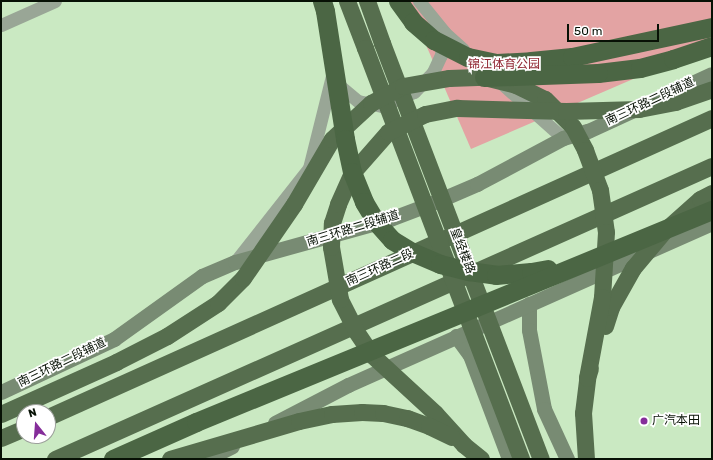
<!DOCTYPE html>
<meta charset="utf-8">
<style>
body{margin:0}
#map{position:relative;width:713px;height:460px;overflow:hidden;background:#cae9c2;font-family:Rubik,"Noto Sans SC",sans-serif}
div>[style]{position:absolute}
[style*='--x']{left:calc(var(--x)*1px);top:calc(var(--y)*1px);width:calc(var(--w)*1px);rotate:calc(var(--a)*1deg)}
.green>*{inset:0;background:#e3a3a3}
.tertiary>*{height:13px;margin:-6.5px;padding:0 6.5px;transform-origin:6.5px;border-radius:6.5px;background:#99a696}
.secondary>*{height:15px;margin:-7.5px;padding:0 7.5px;transform-origin:7.5px;border-radius:7.5px;background:#788b73}
.trunk>*{height:17px;margin:-8.5px;padding:0 8.5px;transform-origin:8.5px;border-radius:8.5px;background:#566e4e}
.motorway>*{height:19px;margin:-9.5px;padding:0 9.5px;transform-origin:9.5px;border-radius:9.5px;background:#4b6644}
.trunk-bridge>*{height:17px;margin:-8.5px;padding:0 8.5px;transform-origin:8.5px;border-radius:8.5px;background:#566e4e}
.motorway-bridge>*{height:19px;margin:-9.5px;padding:0 9.5px;transform-origin:9.5px;border-radius:9.5px;background:#4b6644}
.dots>*{width:11px;height:11px;translate:-50% -50%;box-sizing:border-box;border:2px solid #fff;border-radius:50%}
span{translate:-50% -50%;white-space:nowrap;text-align:center;line-height:1.15;-webkit-text-stroke:3.5px #fff;paint-order:stroke}
.park-label{font-size:12px;color:#902531}
.street-label{font-size:12px;color:#071105}
.poi-label{font-size:12px;color:#071105}
.left{translate:0 -50%;text-align:left}
.frame{position:absolute;inset:0;border:2px solid #071105;pointer-events:none}
.north{position:absolute;left:16px;top:404px;width:40px;height:40px;box-sizing:border-box;background:#fff;border:1px solid #9ca09b;border-radius:50%;rotate:343deg;font-size:11px;font-weight:700;line-height:16px;text-align:center;color:#071105}
.north::after{content:'';display:block;margin:auto;width:14px;height:18px;background:#852d9a;clip-path:polygon(50% 0,100% 100%,50% 72%,0 100%)}
.scale{position:absolute;left:567px;top:24px;width:92px;height:18px;box-sizing:border-box;border:2px solid #071105;border-top:0;padding-left:5px;font-size:12px;line-height:14px;white-space:nowrap;color:#071105;-webkit-text-stroke:3px #fff;paint-order:stroke}
</style>
<div id="map">
<div class="green">
<i style="clip-path:polygon(407px 1px,712px 1px,712px 45px,471px 149px)"></i>
</div>
<div class="tertiary">
<i style="--x:419;--y:1;--w:41;--a:50.9"></i>
<i style="--x:445;--y:33;--w:24;--a:42"></i>
<i style="--x:1;--y:25;--w:59;--a:-24"></i>
<i style="--x:335;--y:82;--w:30;--a:40"></i>
<i style="--x:358;--y:101;--w:25;--a:12"></i>
<i style="--x:382;--y:106;--w:35;--a:-24"></i>
<i style="--x:414;--y:92;--w:28;--a:-46"></i>
<i style="--x:433;--y:72;--w:19;--a:-65"></i>
<i style="--x:441;--y:55;--w:18;--a:-81"></i>
<i style="--x:500;--y:82;--w:84;--a:41.6"></i>
<i style="--x:235;--y:262;--w:120;--a:-51.8"></i>
<i style="--x:309;--y:168;--w:95;--a:-76"></i>
</div>
<div class="secondary">
<i style="--x:529;--y:304;--w:26;--a:90"></i>
<i style="--x:529;--y:330;--w:80;--a:79.2"></i>
<i style="--x:544;--y:409;--w:55;--a:65.3"></i>
<i style="--x:456;--y:336;--w:24;--a:54"></i>
<i style="--x:470;--y:355;--w:111;--a:69.4"></i>
<i style="--x:1;--y:392;--w:125;--a:-25.1"></i>
<i style="--x:114;--y:339;--w:108;--a:-35.6"></i>
<i style="--x:202;--y:276;--w:36;--a:-23"></i>
<i style="--x:235;--y:262;--w:161;--a:-15.5"></i>
<i style="--x:390;--y:219;--w:48;--a:-20.7"></i>
<i style="--x:435;--y:202;--w:46;--a:-23.2"></i>
<i style="--x:477;--y:184;--w:98;--a:-28.1"></i>
<i style="--x:563;--y:138;--w:26;--a:-16"></i>
<i style="--x:588;--y:131;--w:136;--a:-24.7"></i>
<i style="--x:275;--y:423;--w:82;--a:-27.5"></i>
<i style="--x:348;--y:385;--w:398;--a:-24"></i>
<i style="--x:207;--y:459;--w:28;--a:-27"></i>
</div>
<div class="trunk">
<i style="--x:347;--y:1;--w:50;--a:69"></i>
<i style="--x:367;--y:1;--w:45;--a:70.3"></i>
<i style="--x:1;--y:414;--w:126;--a:-24.3"></i>
<i style="--x:48;--y:417;--w:728;--a:-24.24"></i>
<i style="--x:1;--y:438;--w:25;--a:-23"></i>
<i style="--x:464;--y:445;--w:22;--a:39"></i>
<i style="--x:55;--y:459;--w:719;--a:-24.04"></i>
</div>
<div class="motorway">
<i style="--x:598;--y:73;--w:42;--a:-6.8"></i>
<i style="--x:640;--y:68;--w:34;--a:-15"></i>
<i style="--x:673;--y:59;--w:41;--a:-18.4"></i>
<i style="--x:113;--y:459;--w:91;--a:-24"></i>
</div>
<div class="trunk-bridge">
<i style="--x:382;--y:43;--w:445;--a:69.1"></i>
<i style="--x:365;--y:48;--w:440;--a:69.2"></i>
<i style="--x:605;--y:326;--w:20;--a:-72"></i>
<i style="--x:611;--y:307;--w:45;--a:-60.6"></i>
<i style="--x:633;--y:268;--w:48;--a:-50"></i>
<i style="--x:664;--y:231;--w:48;--a:-41.6"></i>
<i style="--x:700;--y:199;--w:13;--a:-27"></i>
<i style="--x:116;--y:362;--w:57;--a:-27"></i>
<i style="--x:167;--y:336;--w:61;--a:-32.9"></i>
<i style="--x:218;--y:303;--w:35;--a:-45"></i>
<i style="--x:243;--y:278;--w:90;--a:-55.4"></i>
<i style="--x:294;--y:204;--w:75;--a:-59.7"></i>
<i style="--x:332;--y:139;--w:53;--a:-42.7"></i>
<i style="--x:371;--y:103;--w:36;--a:-28"></i>
<i style="--x:403;--y:86;--w:47;--a:-9.9"></i>
<i style="--x:449;--y:78;--w:35;--a:-2"></i>
<i style="--x:484;--y:77;--w:33;--a:14"></i>
<i style="--x:516;--y:85;--w:32;--a:26"></i>
<i style="--x:545;--y:99;--w:40;--a:45"></i>
<i style="--x:573;--y:127;--w:26;--a:62"></i>
<i style="--x:585;--y:150;--w:43;--a:69.4"></i>
<i style="--x:600;--y:190;--w:42;--a:81.9"></i>
<i style="--x:606;--y:232;--w:65;--a:93.5"></i>
<i style="--x:602;--y:297;--w:82;--a:100.5"></i>
<i style="--x:464;--y:445;--w:43;--a:-132.2"></i>
<i style="--x:435;--y:413;--w:86;--a:-137.4"></i>
<i style="--x:372;--y:355;--w:29;--a:-124"></i>
<i style="--x:356;--y:331;--w:36;--a:-117"></i>
<i style="--x:340;--y:299;--w:53;--a:-99.8"></i>
<i style="--x:331;--y:247;--w:24;--a:-88"></i>
<i style="--x:332;--y:223;--w:20;--a:-72"></i>
<i style="--x:338;--y:204;--w:34;--a:-66"></i>
<i style="--x:352;--y:173;--w:55;--a:-48.7"></i>
<i style="--x:388;--y:132;--w:41;--a:-25.9"></i>
<i style="--x:425;--y:114;--w:33;--a:-11"></i>
<i style="--x:457;--y:108;--w:109;--a:1.6"></i>
<i style="--x:566;--y:111;--w:73;--a:-1.6"></i>
<i style="--x:639;--y:109;--w:37;--a:-11"></i>
<i style="--x:675;--y:102;--w:39;--a:-19"></i>
<i style="--x:170;--y:459;--w:134;--a:-16.4"></i>
<i style="--x:299;--y:421;--w:34;--a:-12"></i>
<i style="--x:332;--y:414;--w:30;--a:-4"></i>
<i style="--x:362;--y:412;--w:21;--a:3"></i>
<i style="--x:383;--y:413;--w:25;--a:12"></i>
<i style="--x:407;--y:418;--w:23;--a:20"></i>
<i style="--x:429;--y:426;--w:25;--a:26"></i>
<i style="--x:586;--y:459;--w:46;--a:-93.7"></i>
<i style="--x:583;--y:413;--w:35;--a:-83"></i>
<i style="--x:587;--y:378;--w:10;--a:-73"></i>
</div>
<div class="motorway-bridge">
<i style="--x:322;--y:1;--w:10;--a:73"></i>
<i style="--x:325;--y:11;--w:130;--a:81.1"></i>
<i style="--x:345;--y:139;--w:34;--a:78"></i>
<i style="--x:352;--y:172;--w:32;--a:68"></i>
<i style="--x:364;--y:202;--w:23;--a:59"></i>
<i style="--x:376;--y:222;--w:24;--a:48"></i>
<i style="--x:392;--y:240;--w:23;--a:31"></i>
<i style="--x:412;--y:252;--w:30;--a:23"></i>
<i style="--x:440;--y:264;--w:30;--a:14"></i>
<i style="--x:469;--y:271;--w:27;--a:8"></i>
<i style="--x:496;--y:275;--w:35;--a:-5"></i>
<i style="--x:531;--y:272;--w:17;--a:-10"></i>
<i style="--x:398;--y:1;--w:26;--a:54"></i>
<i style="--x:413;--y:22;--w:28;--a:41"></i>
<i style="--x:434;--y:40;--w:38;--a:27"></i>
<i style="--x:468;--y:57;--w:30;--a:12"></i>
<i style="--x:497;--y:63;--w:34;--a:-3"></i>
<i style="--x:531;--y:61;--w:41;--a:-5.6"></i>
<i style="--x:572;--y:57;--w:143;--a:-12.1"></i>
<i style="--x:484;--y:77;--w:114;--a:-2"></i>
<i style="--x:196;--y:422;--w:558;--a:-22.34"></i>
</div>
<div class="dots">
<i style="left:644px;top:421px;background:#852d9a"></i>
</div>
<div class="park-label">
<span style="left:504px;top:65px">锦江体育公园</span>
</div>
<div class="street-label">
<span style="left:650px;top:102px;rotate:-25deg">南三环路二段辅道</span>
<span style="left:353px;top:229px;rotate:-17deg">南三环路二段辅道</span>
<span style="left:462px;top:251px;rotate:69deg">皇经楼路</span>
<span style="left:380px;top:268px;rotate:-24deg">南三环路二段</span>
<span style="left:62px;top:363px;rotate:-26deg">南三环路二段辅道</span>
</div>
<div class="poi-label">
<span class="left" style="left:652px;top:421px">广汽本田</span>
</div>
<div class="frame"></div>
<div class="north">N</div>
<div class="scale">50 m</div>
</div>
